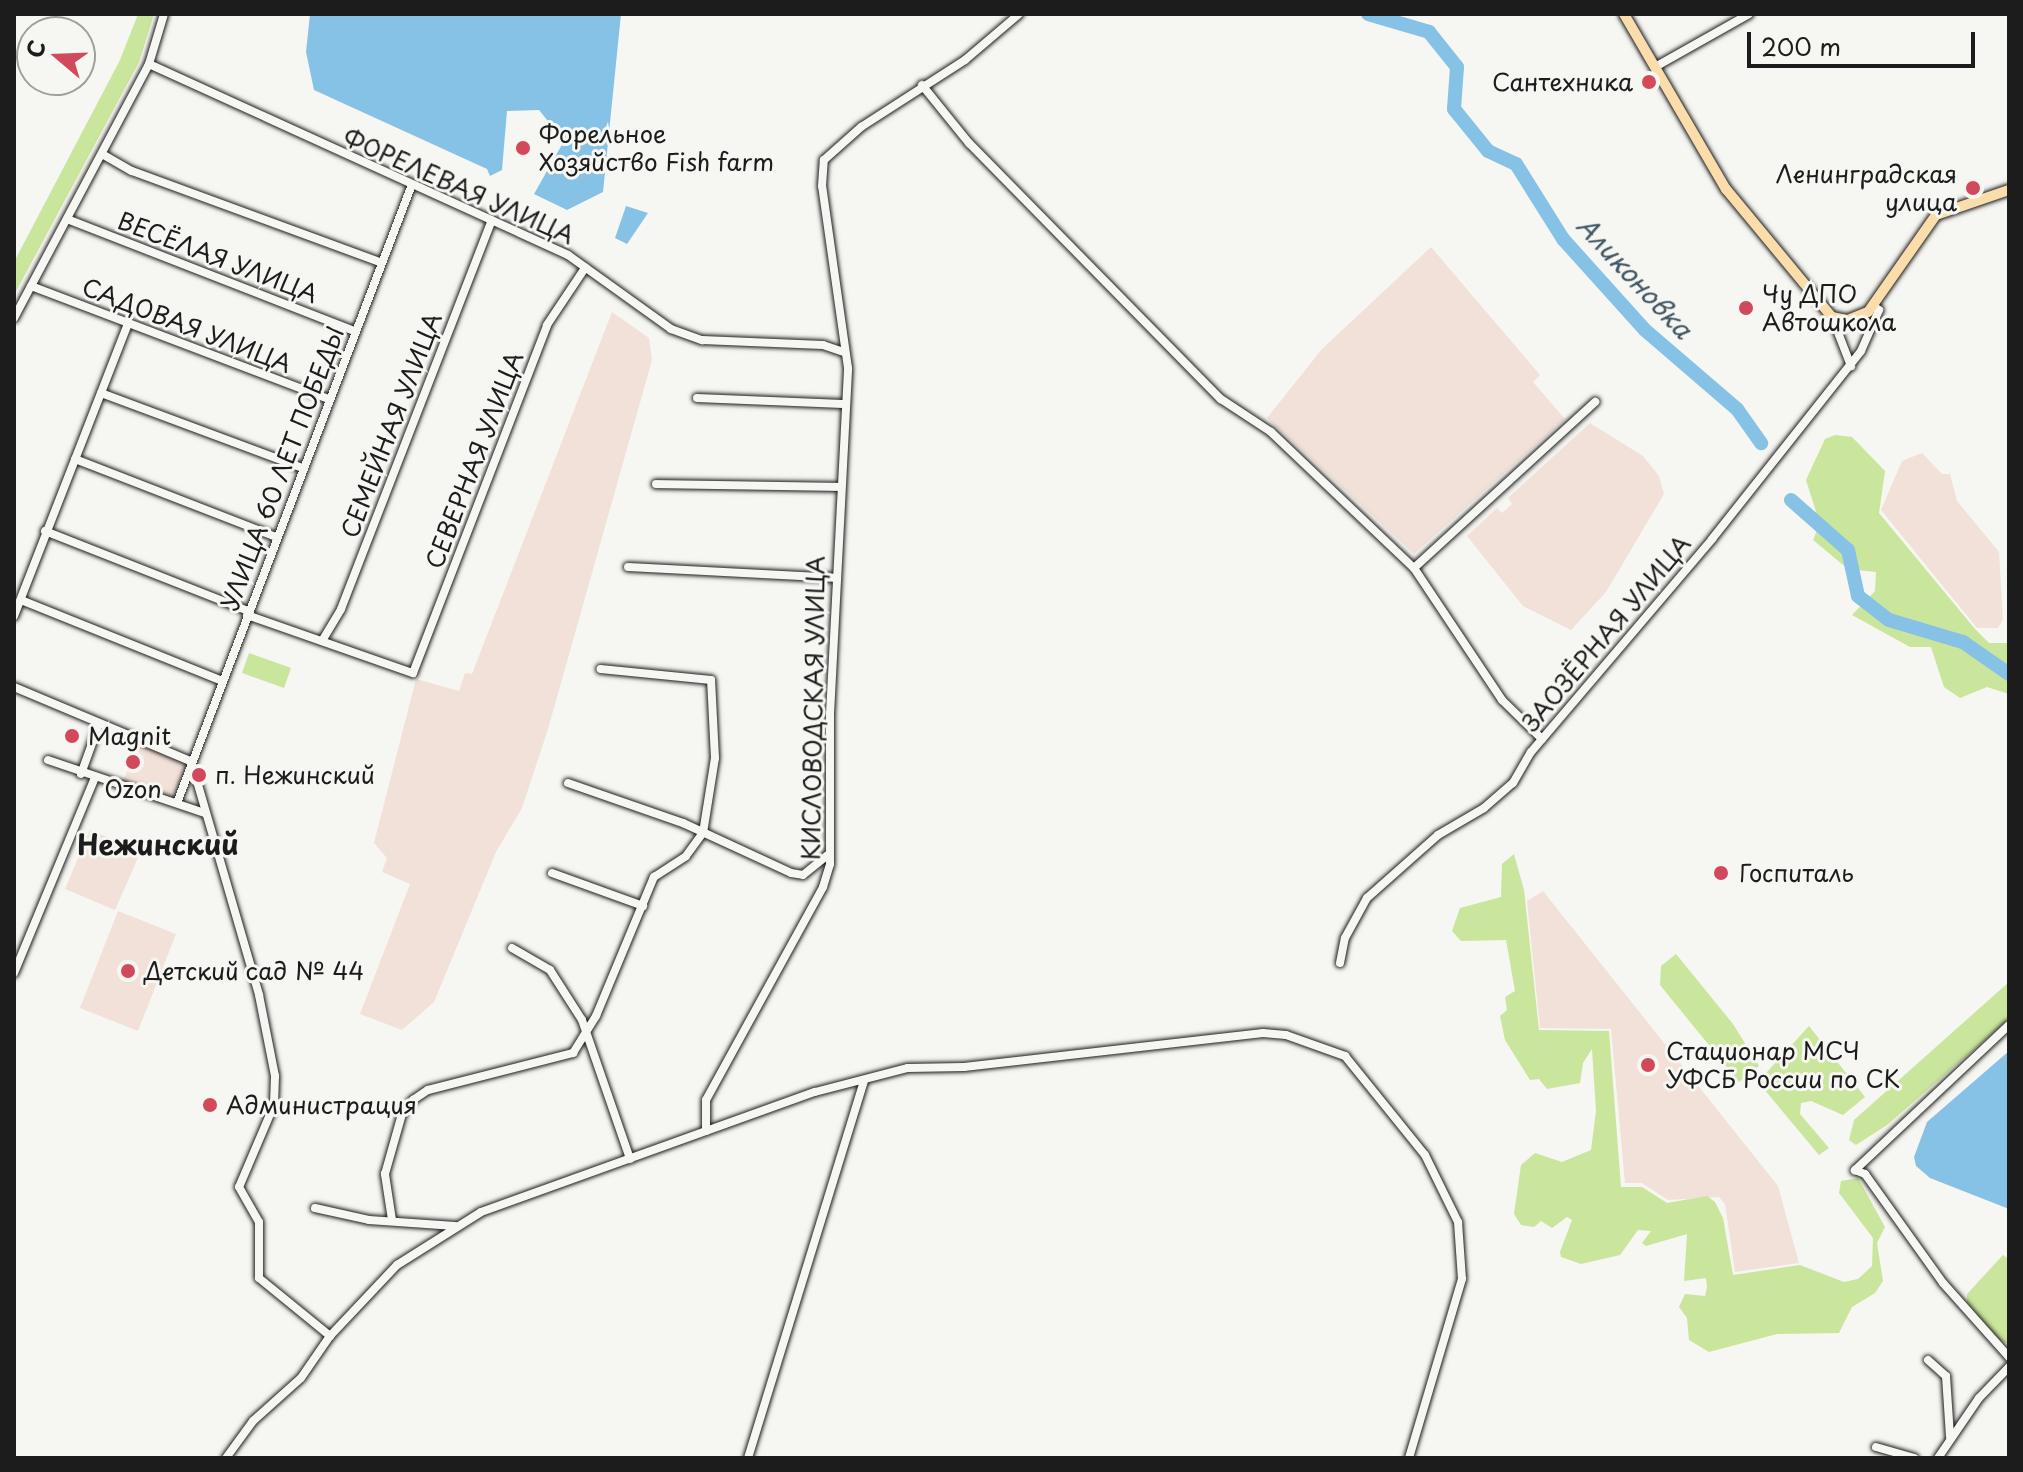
<!DOCTYPE html>
<meta charset="utf-8">
<style>
body{margin:0}
#map{position:relative;width:2023px;height:1472px;overflow:hidden;background:#f6f6f2;font-family:"Playpen Sans",sans-serif}
div>[style]{position:absolute}
[style*='--x']{left:calc(var(--x)*1px);top:calc(var(--y)*1px);width:calc(var(--w)*1px);rotate:calc(var(--a)*1deg)}
.built>*{inset:0;background:#f2e1d9}
.green>*{inset:0;background:#cae59c}
.water>*{inset:0;background:#86c2e6}
.river>*{height:14px;margin:-7px;padding:0 7px;transform-origin:7px;border-radius:7px;background:#86c2e6}
.roads{filter:drop-shadow(0 0 2px #1c1c1c) drop-shadow(0 0 2px #1c1c1c)}
.minor>*{height:8px;margin:-4px;padding:0 4px;transform-origin:4px;border-radius:4px;background:#f6f6f2}
.major>*{height:10px;margin:-5px;padding:0 5px;transform-origin:5px;border-radius:5px;background:#fbddab}
.dots>*{width:22px;height:22px;translate:-50% -50%;box-sizing:border-box;border:4px solid #f6f6f2;border-radius:50%}
span{translate:-50% -50%;white-space:nowrap;text-align:center;line-height:1.15;-webkit-text-stroke:6px #f6f6f2;paint-order:stroke}
.poi-label{font-size:24px;color:#1c1c1c}
.right{translate:-100% -50%;text-align:right}
.left{translate:0 -50%;text-align:left}
.street-label{font-size:24px;color:#1c1c1c}
.water-label{font-size:26px;color:#415663;font-style:italic}
.quarter-label{font-size:28px;color:#1c1c1c;font-weight:700}
.frame{position:absolute;inset:0;border:16px solid #1c1c1c;pointer-events:none}
.north{position:absolute;left:16px;top:16px;width:80px;height:80px;box-sizing:border-box;background:#f6f6f2;border:2px solid #9f9f9c;border-radius:50%;rotate:289deg;font-size:22px;font-weight:700;line-height:32px;text-align:center;color:#1c1c1c}
.north::after{content:'';display:block;margin:auto;width:28px;height:36px;background:#d1495b;clip-path:polygon(50% 0,100% 100%,50% 72%,0 100%)}
.scale{position:absolute;left:1747px;top:32px;width:228px;height:36px;box-sizing:border-box;border:4px solid #1c1c1c;border-top:0;padding-left:10px;font-size:24px;line-height:28px;white-space:nowrap;color:#1c1c1c;-webkit-text-stroke:6px #f6f6f2;paint-order:stroke}
</style>
<div id="map">
<div class="built">
<i style="clip-path:polygon(1431px 247px,1540px 375px,1533px 382px,1565px 419px,1414px 554px,1267px 418px,1322px 349px)"></i>
<i style="clip-path:polygon(612px 312px,649px 338px,652px 360px,548px 729px,522px 808px,496px 852px,434px 1002px,402px 1030px,360px 1014px,410px 884px,382px 872px,387px 858px,374px 843px,416px 679px,459px 691px,465px 673px,472px 674px)"></i>
<i style="clip-path:polygon(1590px 423px,1643px 456px,1659px 476px,1664px 494px,1606px 592px,1571px 630px,1523px 606px,1467px 536px,1497px 508px,1502px 513px,1512px 504px,1508px 498px)"></i>
<i style="clip-path:polygon(1922px 453px,1942px 474px,1950px 474px,1957px 501px,1999px 552px,2003px 619px,1998px 628px,1977px 628px,1881px 510px,1902px 461px)"></i>
<i style="clip-path:polygon(136px 746px,183px 756px,192px 764px,177px 803px,121px 788px)"></i>
<i style="clip-path:polygon(90px 830px,141px 851px,115px 910px,65px 889px)"></i>
<i style="clip-path:polygon(1543px 891px,1778px 1186px,1799px 1263px,1735px 1272px,1725px 1204px,1719px 1197px,1668px 1200px,1642px 1183px,1625px 1183px,1611px 1029px,1540px 1028px,1527px 901px)"></i>
<i style="clip-path:polygon(118px 911px,176px 934px,138px 1031px,80px 1008px)"></i>
</div>
<div class="green">
<i style="clip-path:polygon(138px 14px,154px 14px,139px 62px,14px 295px,14px 262px,120px 60px)"></i>
<i style="clip-path:polygon(1835px 435px,1852px 437px,1885px 471px,1879px 513px,1975px 629px,1989px 643px,2009px 643px,2009px 694px,1987px 687px,1960px 698px,1944px 687px,1931px 647px,1910px 647px,1852px 615px,1875px 591px,1876px 572px,1848px 569px,1813px 540px,1820px 524px,1806px 480px,1825px 439px)"></i>
<i style="clip-path:polygon(249px 653px,291px 668px,284px 688px,242px 673px)"></i>
<i style="clip-path:polygon(1514px 854px,1524px 890px,1539px 1030px,1609px 1031px,1621px 1187px,1642px 1187px,1667px 1203px,1707px 1196px,1715px 1202px,1723px 1218px,1733px 1275px,1800px 1265px,1844px 1282px,1858px 1279px,1872px 1266px,1873px 1238px,1839px 1193px,1841px 1181px,1858px 1178px,1885px 1227px,1877px 1243px,1883px 1281px,1875px 1293px,1852px 1307px,1839px 1333px,1777px 1334px,1709px 1352px,1689px 1340px,1687px 1318px,1679px 1307px,1685px 1294px,1705px 1296px,1707px 1287px,1706px 1278px,1684px 1281px,1687px 1234px,1646px 1246px,1642px 1243px,1651px 1231px,1638px 1230px,1620px 1255px,1581px 1264px,1561px 1257px,1560px 1252px,1572px 1220px,1567px 1217px,1552px 1228px,1541px 1221px,1534px 1227px,1521px 1225px,1514px 1214px,1521px 1165px,1535px 1153px,1562px 1162px,1591px 1150px,1596px 1111px,1592px 1049px,1583px 1063px,1580px 1083px,1547px 1089px,1539px 1079px,1530px 1080px,1505px 1040px,1500px 1016px,1507px 1010px,1505px 997px,1515px 991px,1506px 940px,1461px 941px,1452px 931px,1460px 908px,1501px 897px,1502px 864px)"></i>
<i style="clip-path:polygon(1676px 954px,1733px 1024px,1759px 1066px,1739px 1082px,1660px 985px,1661px 966px)"></i>
<i style="clip-path:polygon(2009px 982px,2009px 1019px,1887px 1125px,1856px 1145px,1849px 1140px,1854px 1120px)"></i>
<i style="clip-path:polygon(1809px 1026px,1865px 1097px,1843px 1115px,1811px 1101px,1801px 1103px,1800px 1114px,1829px 1148px,1819px 1155px,1758px 1082px)"></i>
<i style="clip-path:polygon(2003px 1255px,2009px 1259px,2009px 1344px,1998px 1340px,1967px 1302px,1967px 1294px)"></i>
</div>
<div class="water">
<i style="clip-path:polygon(310px 14px,621px 14px,603px 192px,567px 210px,534px 194px,564px 141px,539px 110px,507px 111px,502px 170px,490px 176px,487px 169px,314px 90px,306px 52px)"></i>
<i style="clip-path:polygon(626px 206px,648px 213px,627px 244px,615px 238px)"></i>
<i style="clip-path:polygon(2009px 1051px,2009px 1209px,1930px 1178px,1916px 1166px,1914px 1157px,1927px 1122px)"></i>
</div>
<div class="river">
<i style="--x:1368;--y:14;--w:64;--a:16.4"></i>
<i style="--x:1429;--y:32;--w:45;--a:51.3"></i>
<i style="--x:1457;--y:67;--w:42;--a:94.1"></i>
<i style="--x:1454;--y:109;--w:54;--a:51"></i>
<i style="--x:1488;--y:151;--w:31;--a:25"></i>
<i style="--x:1516;--y:164;--w:89;--a:57.9"></i>
<i style="--x:1563;--y:239;--w:122;--a:48"></i>
<i style="--x:1645;--y:330;--w:121;--a:40.7"></i>
<i style="--x:1737;--y:409;--w:42;--a:54.8"></i>
<i style="--x:1791;--y:500;--w:76;--a:41.3"></i>
<i style="--x:1848;--y:550;--w:47;--a:77.7"></i>
<i style="--x:1858;--y:596;--w:39;--a:38"></i>
<i style="--x:1889;--y:620;--w:77;--a:16.6"></i>
<i style="--x:1963;--y:642;--w:56;--a:34.8"></i>
</div>
<div class="roads">
<div class="minor">
<i style="--x:149;--y:64;--w:460;--a:24.5"></i>
<i style="--x:568;--y:255;--w:127;--a:35.7"></i>
<i style="--x:671;--y:329;--w:33;--a:20"></i>
<i style="--x:702;--y:340;--w:121;--a:2.4"></i>
<i style="--x:823;--y:345;--w:21;--a:19"></i>
<i style="--x:1655;--y:67;--w:108;--a:-29.4"></i>
<i style="--x:922;--y:85;--w:75;--a:51"></i>
<i style="--x:969;--y:143;--w:359;--a:45.5"></i>
<i style="--x:1221;--y:399;--w:60;--a:33.4"></i>
<i style="--x:1271;--y:432;--w:197;--a:43.6"></i>
<i style="--x:1414;--y:568;--w:159;--a:56.3"></i>
<i style="--x:1502;--y:700;--w:56;--a:44.3"></i>
<i style="--x:102;--y:154;--w:34;--a:30"></i>
<i style="--x:132;--y:171;--w:266;--a:20.2"></i>
<i style="--x:67;--y:219;--w:309;--a:21.3"></i>
<i style="--x:31;--y:286;--w:319;--a:20.8"></i>
<i style="--x:1832;--y:317;--w:53;--a:68.8"></i>
<i style="--x:14;--y:318;--w:288;--a:-62"></i>
<i style="--x:149;--y:64;--w:52;--a:-73.3"></i>
<i style="--x:101;--y:393;--w:215;--a:20.4"></i>
<i style="--x:697;--y:398;--w:146;--a:2.4"></i>
<i style="--x:75;--y:459;--w:216;--a:21.2"></i>
<i style="--x:656;--y:484;--w:184;--a:0.9"></i>
<i style="--x:45;--y:531;--w:218;--a:21.5"></i>
<i style="--x:628;--y:567;--w:207;--a:3"></i>
<i style="--x:1414;--y:568;--w:246;--a:-42.5"></i>
<i style="--x:21;--y:600;--w:217;--a:21.9"></i>
<i style="--x:247;--y:615;--w:176;--a:19.3"></i>
<i style="--x:413;--y:673;--w:373;--a:-68.9"></i>
<i style="--x:547;--y:325;--w:69;--a:-56.3"></i>
<i style="--x:14;--y:616;--w:311;--a:-68.7"></i>
<i style="--x:322;--y:641;--w:37;--a:-59"></i>
<i style="--x:341;--y:609;--w:417;--a:-68.8"></i>
<i style="--x:14;--y:687;--w:193;--a:22.8"></i>
<i style="--x:48;--y:760;--w:166;--a:18.7"></i>
<i style="--x:192;--y:764;--w:241;--a:73.8"></i>
<i style="--x:259;--y:995;--w:83;--a:78.8"></i>
<i style="--x:275;--y:1076;--w:29;--a:92"></i>
<i style="--x:274;--y:1105;--w:89;--a:113.1"></i>
<i style="--x:239;--y:1187;--w:40;--a:60.3"></i>
<i style="--x:259;--y:1222;--w:56;--a:90"></i>
<i style="--x:259;--y:1278;--w:92;--a:39.2"></i>
<i style="--x:330;--y:1336;--w:98;--a:-46.7"></i>
<i style="--x:397;--y:1265;--w:99;--a:-32.2"></i>
<i style="--x:481;--y:1212;--w:355;--a:-19.8"></i>
<i style="--x:815;--y:1092;--w:96;--a:-14.5"></i>
<i style="--x:908;--y:1068;--w:56;--a:-1"></i>
<i style="--x:964;--y:1067;--w:301;--a:-6.5"></i>
<i style="--x:1263;--y:1033;--w:23;--a:5"></i>
<i style="--x:1286;--y:1035;--w:63;--a:19.6"></i>
<i style="--x:1345;--y:1056;--w:127;--a:51.1"></i>
<i style="--x:1425;--y:1155;--w:75;--a:63.8"></i>
<i style="--x:1458;--y:1222;--w:57;--a:86"></i>
<i style="--x:1462;--y:1279;--w:187;--a:106.5"></i>
<i style="--x:81;--y:774;--w:50;--a:-70.1"></i>
<i style="--x:568;--y:783;--w:122;--a:19.2"></i>
<i style="--x:683;--y:823;--w:119;--a:24.8"></i>
<i style="--x:791;--y:873;--w:12;--a:9"></i>
<i style="--x:803;--y:875;--w:32;--a:-39"></i>
<i style="--x:177;--y:803;--w:659;--a:-69.2"></i>
<i style="--x:552;--y:873;--w:97;--a:19.9"></i>
<i style="--x:512;--y:948;--w:44;--a:30.1"></i>
<i style="--x:550;--y:970;--w:59;--a:57.4"></i>
<i style="--x:582;--y:1020;--w:147;--a:70.9"></i>
<i style="--x:1340;--y:963;--w:25;--a:-79"></i>
<i style="--x:1345;--y:938;--w:46;--a:-61.2"></i>
<i style="--x:1367;--y:898;--w:95;--a:-41.6"></i>
<i style="--x:1438;--y:835;--w:53;--a:-30.4"></i>
<i style="--x:1484;--y:808;--w:38;--a:-41"></i>
<i style="--x:1513;--y:783;--w:36;--a:-60"></i>
<i style="--x:1531;--y:752;--w:280;--a:-49.6"></i>
<i style="--x:1712;--y:539;--w:240;--a:-51.6"></i>
<i style="--x:1861;--y:351;--w:45;--a:-66.3"></i>
<i style="--x:1879;--y:310;--w:7;--a:-146"></i>
<i style="--x:14;--y:973;--w:209;--a:-67.5"></i>
<i style="--x:2009;--y:1025;--w:212;--a:136.7"></i>
<i style="--x:1855;--y:1170;--w:11;--a:22"></i>
<i style="--x:1865;--y:1174;--w:134;--a:54.4"></i>
<i style="--x:1943;--y:1283;--w:99;--a:48.3"></i>
<i style="--x:706;--y:1131;--w:31;--a:-90"></i>
<i style="--x:706;--y:1100;--w:243;--a:-61.2"></i>
<i style="--x:823;--y:887;--w:24;--a:-73"></i>
<i style="--x:830;--y:864;--w:150;--a:-90"></i>
<i style="--x:830;--y:714;--w:346;--a:-87"></i>
<i style="--x:848;--y:368;--w:184;--a:-98.1"></i>
<i style="--x:822;--y:186;--w:26;--a:-86"></i>
<i style="--x:824;--y:160;--w:50;--a:-41.7"></i>
<i style="--x:861;--y:127;--w:124;--a:-32.8"></i>
<i style="--x:965;--y:60;--w:71;--a:-40.4"></i>
<i style="--x:315;--y:1208;--w:55;--a:12.5"></i>
<i style="--x:369;--y:1220;--w:86;--a:4"></i>
<i style="--x:392;--y:1220;--w:47;--a:-98.7"></i>
<i style="--x:385;--y:1174;--w:62;--a:-74.2"></i>
<i style="--x:402;--y:1114;--w:18;--a:-52"></i>
<i style="--x:413;--y:1100;--w:18;--a:-34"></i>
<i style="--x:428;--y:1090;--w:150;--a:-14.3"></i>
<i style="--x:573;--y:1053;--w:44;--a:-58.1"></i>
<i style="--x:596;--y:1016;--w:151;--a:-67.4"></i>
<i style="--x:654;--y:877;--w:38;--a:-33"></i>
<i style="--x:686;--y:856;--w:29;--a:-54"></i>
<i style="--x:703;--y:833;--w:76;--a:-80.9"></i>
<i style="--x:715;--y:758;--w:78;--a:-92.9"></i>
<i style="--x:711;--y:680;--w:111;--a:-174.3"></i>
<i style="--x:1928;--y:1360;--w:24;--a:42"></i>
<i style="--x:1946;--y:1376;--w:61;--a:86.2"></i>
<i style="--x:1876;--y:1447;--w:40;--a:16"></i>
<i style="--x:226;--y:1458;--w:46;--a:-53.9"></i>
<i style="--x:253;--y:1421;--w:64;--a:-41.9"></i>
<i style="--x:301;--y:1378;--w:51;--a:-55.4"></i>
<i style="--x:748;--y:1458;--w:393;--a:-72.9"></i>
<i style="--x:1938;--y:1458;--w:73;--a:-55.7"></i>
<i style="--x:1979;--y:1398;--w:43;--a:-45.9"></i>
</div>
<div class="major">
<i style="--x:1624;--y:14;--w:203;--a:59.8"></i>
<i style="--x:1726;--y:189;--w:166;--a:50.4"></i>
<i style="--x:1832;--y:317;--w:16;--a:11"></i>
<i style="--x:1848;--y:320;--w:22;--a:-22"></i>
<i style="--x:1868;--y:312;--w:118;--a:-55"></i>
<i style="--x:1936;--y:215;--w:77;--a:-18.9"></i>
</div>
</div>
<div class="dots">
<i style="left:1649px;top:82px;background:#d1495b"></i>
<i style="left:523px;top:148px;background:#d1495b"></i>
<i style="left:1973px;top:188px;background:#d1495b"></i>
<i style="left:1746px;top:308px;background:#d1495b"></i>
<i style="left:72px;top:736px;background:#d1495b"></i>
<i style="left:133px;top:762px;background:#d1495b"></i>
<i style="left:199px;top:775px;background:#d1495b"></i>
<i style="left:1721px;top:873px;background:#d1495b"></i>
<i style="left:128px;top:971px;background:#d1495b"></i>
<i style="left:1648px;top:1065px;background:#d1495b"></i>
<i style="left:210px;top:1105px;background:#d1495b"></i>
</div>
<div class="poi-label">
<span class="right" style="left:1633px;top:82px">Сантехника</span>
<span class="left" style="left:539px;top:148px">Форельное<br>Хозяйство Fish farm</span>
<span class="right" style="left:1957px;top:188px">Ленинградская<br>улица</span>
<span class="left" style="left:1762px;top:308px">Чу ДПО<br>Автошкола</span>
<span class="left" style="left:88px;top:736px">Magnit</span>
<span class="left" style="left:215px;top:775px">п. Нежинский</span>
<span style="left:133px;top:789px">Ozon</span>
<span class="left" style="left:1739px;top:873px">Госпиталь</span>
<span class="left" style="left:144px;top:971px">Детский сад № 44</span>
<span class="left" style="left:1666px;top:1065px">Стационар МСЧ<br>УФСБ России по СК</span>
<span class="left" style="left:226px;top:1105px">Администрация</span>
</div>
<div class="street-label">
<span style="left:459px;top:186px;rotate:24deg">ФОРЕЛЕВАЯ УЛИЦА</span>
<span style="left:218px;top:257px;rotate:21deg">ВЕСЁЛАЯ УЛИЦА</span>
<span style="left:187px;top:325px;rotate:21deg">САДОВАЯ УЛИЦА</span>
<span style="left:391px;top:425px;rotate:-69deg">СЕМЕЙНАЯ УЛИЦА</span>
<span style="left:474px;top:460px;rotate:-69deg">СЕВЕРНАЯ УЛИЦА</span>
<span style="left:282px;top:468px;rotate:-69deg">УЛИЦА 60 ЛЕТ ПОБЕДЫ</span>
<span style="left:1606px;top:633px;rotate:-50deg">ЗАОЗЁРНАЯ УЛИЦА</span>
<span style="left:813px;top:708px;rotate:-89deg">КИСЛОВОДСКАЯ УЛИЦА</span>
</div>
<div class="water-label">
<span style="left:1635px;top:277px;rotate:47deg">Аликоновка</span>
</div>
<div class="quarter-label">
<span style="left:158px;top:844px">Нежинский</span>
</div>
<div class="frame"></div>
<div class="north">С</div>
<div class="scale">200 m</div>
</div>
